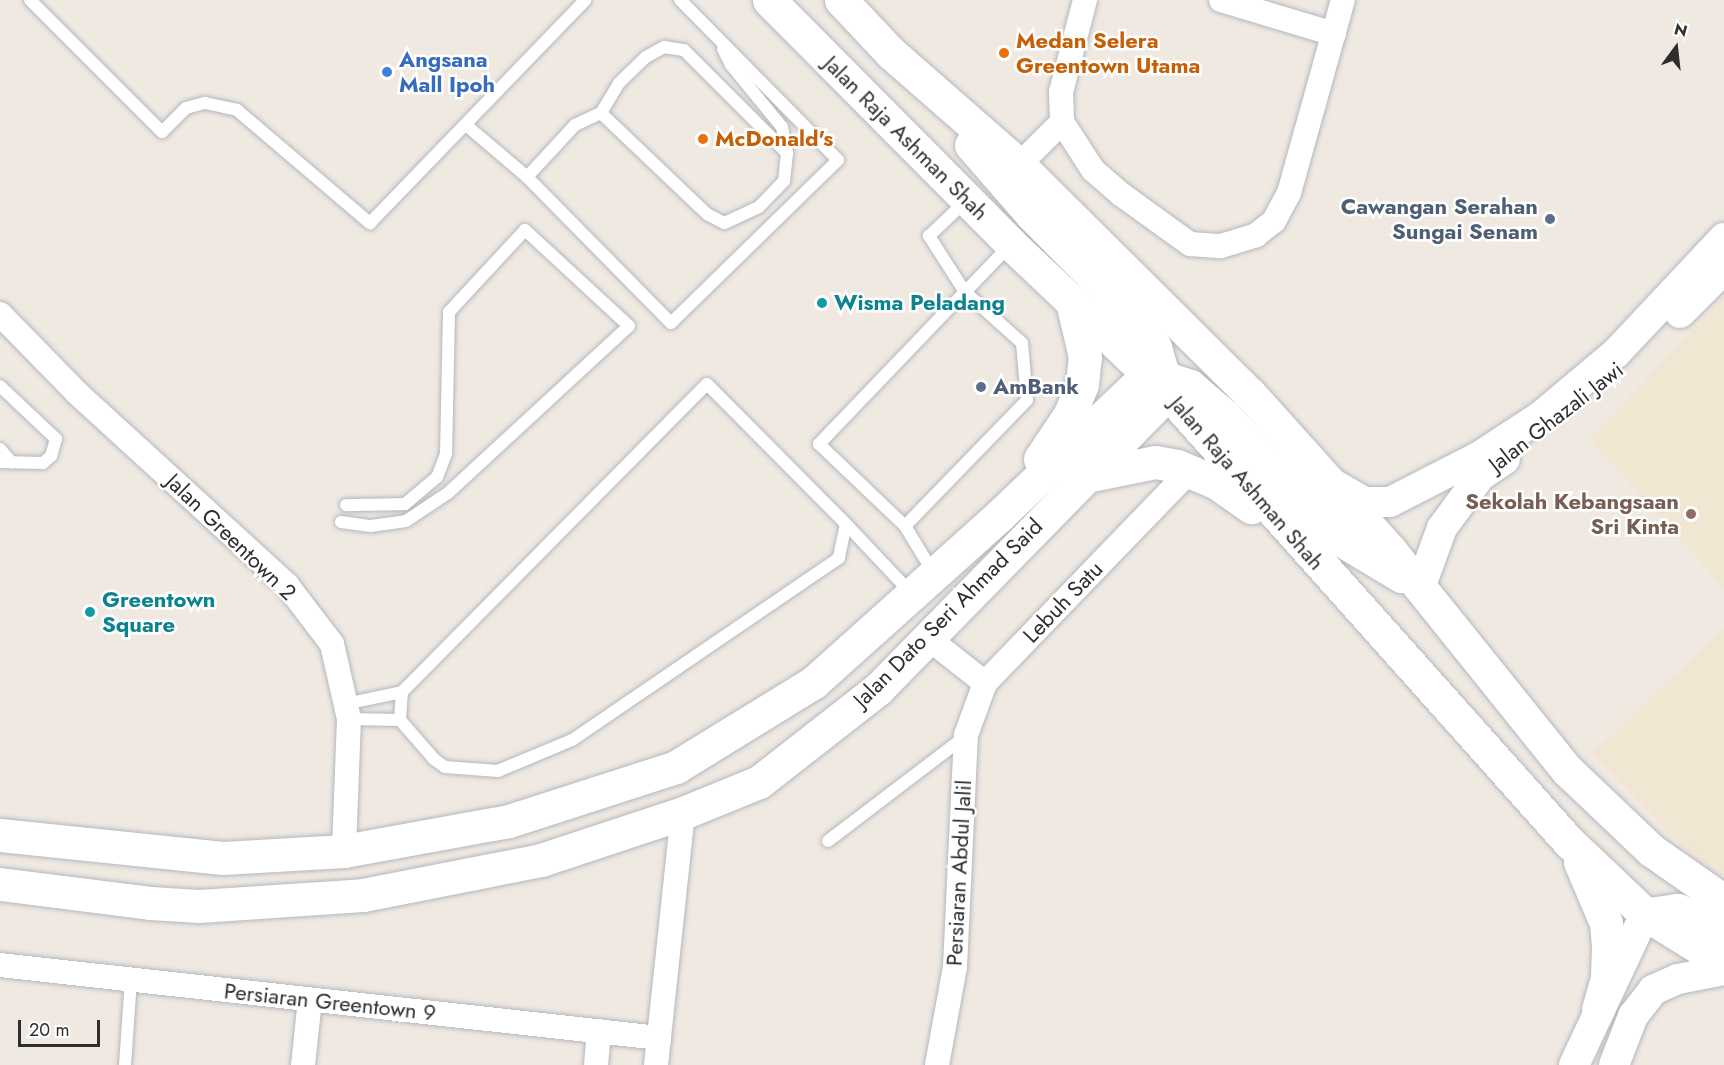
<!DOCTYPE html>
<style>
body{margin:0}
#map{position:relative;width:1724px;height:1065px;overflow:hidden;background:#efe9e1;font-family:Jost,sans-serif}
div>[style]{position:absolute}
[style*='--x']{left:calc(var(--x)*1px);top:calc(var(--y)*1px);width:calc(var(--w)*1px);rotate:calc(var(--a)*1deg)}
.education>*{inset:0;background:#f0e6d1}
.roads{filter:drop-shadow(0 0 2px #b4b7c1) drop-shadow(0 0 2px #b4b7c1)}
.service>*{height:12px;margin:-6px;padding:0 6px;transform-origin:6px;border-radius:6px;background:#fff}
.minor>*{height:24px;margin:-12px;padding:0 12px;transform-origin:12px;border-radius:12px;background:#fff}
.tertiary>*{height:30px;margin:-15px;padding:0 15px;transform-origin:15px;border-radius:15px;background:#fff}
.secondary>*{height:33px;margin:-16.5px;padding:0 16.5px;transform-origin:16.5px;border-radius:16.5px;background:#fff}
.dots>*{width:16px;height:16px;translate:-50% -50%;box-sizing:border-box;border:3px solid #fff;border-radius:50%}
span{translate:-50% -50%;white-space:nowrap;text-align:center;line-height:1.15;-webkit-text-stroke:5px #fff;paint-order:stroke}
.food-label{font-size:22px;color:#c56008;font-weight:700}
.left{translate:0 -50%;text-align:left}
.shop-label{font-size:22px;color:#366cbe;font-weight:700}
.street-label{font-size:22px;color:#2e2e2e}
.service-label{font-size:22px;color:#4e5e75;font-weight:700}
.right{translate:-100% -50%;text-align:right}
.culture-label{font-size:22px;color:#0d838f;font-weight:700}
.education-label{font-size:22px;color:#785e54;font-weight:700}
.north{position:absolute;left:1646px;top:18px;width:60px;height:60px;-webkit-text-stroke:4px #fff;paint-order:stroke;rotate:15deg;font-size:16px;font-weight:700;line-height:24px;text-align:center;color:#2e2e2e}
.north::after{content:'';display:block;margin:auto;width:21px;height:27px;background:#2e2e2e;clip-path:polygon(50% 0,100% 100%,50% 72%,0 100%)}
.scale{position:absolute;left:18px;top:1020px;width:82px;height:27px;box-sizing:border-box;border:3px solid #2e2e2e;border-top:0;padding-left:8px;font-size:18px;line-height:21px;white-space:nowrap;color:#2e2e2e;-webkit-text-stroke:4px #fff;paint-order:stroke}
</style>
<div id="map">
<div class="education">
<i style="clip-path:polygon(1724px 297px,1724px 588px,1590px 439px)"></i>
<i style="clip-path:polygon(1724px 629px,1724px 876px,1699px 862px,1592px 753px)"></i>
</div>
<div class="roads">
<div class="service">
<i style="--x:30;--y:0;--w:187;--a:45"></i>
<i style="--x:162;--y:132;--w:34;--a:-45"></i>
<i style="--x:186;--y:108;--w:20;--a:-15"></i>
<i style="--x:205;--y:103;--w:33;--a:12"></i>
<i style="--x:237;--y:110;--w:175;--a:40.4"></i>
<i style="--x:370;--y:223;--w:310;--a:-46"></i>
<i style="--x:723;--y:49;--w:18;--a:63"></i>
<i style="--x:731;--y:65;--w:80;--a:50.6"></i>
<i style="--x:782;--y:127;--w:26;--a:79"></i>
<i style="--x:466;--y:125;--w:80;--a:40.4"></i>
<i style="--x:527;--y:177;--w:205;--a:45.4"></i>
<i style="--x:671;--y:323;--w:233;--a:-44.3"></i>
<i style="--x:838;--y:160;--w:225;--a:-134.6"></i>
<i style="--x:527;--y:177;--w:71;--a:-47.3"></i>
<i style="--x:575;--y:125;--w:29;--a:-25"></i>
<i style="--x:601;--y:113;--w:35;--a:-59"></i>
<i style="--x:619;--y:83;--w:37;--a:-44"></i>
<i style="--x:646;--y:57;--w:21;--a:-29"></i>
<i style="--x:664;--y:47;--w:20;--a:9"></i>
<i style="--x:684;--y:50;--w:146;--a:45"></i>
<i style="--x:787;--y:153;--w:28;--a:96"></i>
<i style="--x:784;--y:181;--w:36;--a:134"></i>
<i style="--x:759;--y:207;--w:38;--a:155"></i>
<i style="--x:724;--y:223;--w:19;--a:-152"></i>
<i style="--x:707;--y:214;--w:146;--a:-136.4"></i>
<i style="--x:707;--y:384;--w:197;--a:45.2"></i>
<i style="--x:846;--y:524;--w:35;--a:102"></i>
<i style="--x:839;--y:558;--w:323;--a:145.7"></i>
<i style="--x:572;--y:740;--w:80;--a:157.3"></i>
<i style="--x:498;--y:771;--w:53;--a:-175.7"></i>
<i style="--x:445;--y:767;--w:14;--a:-144"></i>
<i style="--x:434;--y:759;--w:52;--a:-131.1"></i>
<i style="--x:400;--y:720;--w:28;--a:-86"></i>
<i style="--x:402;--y:692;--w:433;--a:-45.3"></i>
<i style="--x:0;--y:386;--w:77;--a:43.4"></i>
<i style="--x:56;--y:439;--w:18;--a:106"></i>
<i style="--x:51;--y:456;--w:11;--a:139"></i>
<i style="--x:43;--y:463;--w:43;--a:-178.7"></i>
<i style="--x:0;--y:449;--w:18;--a:49"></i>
<i style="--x:341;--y:522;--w:30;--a:8"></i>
<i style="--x:371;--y:526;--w:35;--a:-8"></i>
<i style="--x:406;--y:521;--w:50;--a:-33.7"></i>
<i style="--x:448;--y:493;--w:246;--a:-42.7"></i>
<i style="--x:629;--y:326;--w:142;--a:-137.3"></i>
<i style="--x:525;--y:230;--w:112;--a:132.8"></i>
<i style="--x:449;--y:312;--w:142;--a:91.2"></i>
<i style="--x:446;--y:454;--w:25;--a:111"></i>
<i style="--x:437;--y:477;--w:42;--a:139.8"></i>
<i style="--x:405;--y:504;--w:59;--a:179"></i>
<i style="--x:846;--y:524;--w:95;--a:46.7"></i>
<i style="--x:905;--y:526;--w:119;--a:-136.4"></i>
<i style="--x:819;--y:444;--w:211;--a:-46.2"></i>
<i style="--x:965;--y:292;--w:67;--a:-122.7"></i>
<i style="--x:929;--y:236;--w:52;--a:-43.5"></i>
<i style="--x:933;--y:572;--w:54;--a:-121.3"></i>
<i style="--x:905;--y:526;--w:175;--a:-45.9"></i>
<i style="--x:1027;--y:400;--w:57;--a:-95"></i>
<i style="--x:1022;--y:343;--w:76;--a:-138.2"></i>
<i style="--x:965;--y:292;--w:66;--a:-46.2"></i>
<i style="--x:345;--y:704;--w:58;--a:-11.9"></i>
<i style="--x:349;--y:719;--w:51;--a:1.1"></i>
<i style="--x:828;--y:841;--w:173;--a:-37.3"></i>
<i style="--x:125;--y:1065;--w:85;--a:-86"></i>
</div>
<div class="minor">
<i style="--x:1085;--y:0;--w:95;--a:104.6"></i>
<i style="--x:1061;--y:92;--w:30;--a:88"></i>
<i style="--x:1062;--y:122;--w:57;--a:57.1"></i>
<i style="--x:1093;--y:170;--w:38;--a:41"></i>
<i style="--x:1122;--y:195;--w:84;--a:35.8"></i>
<i style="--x:1190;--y:244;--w:31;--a:4"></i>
<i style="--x:1221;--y:246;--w:37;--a:-17"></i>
<i style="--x:1256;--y:235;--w:23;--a:-38"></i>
<i style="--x:1274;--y:221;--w:32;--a:-62"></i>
<i style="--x:1289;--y:193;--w:200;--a:-74.4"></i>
<i style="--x:1221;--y:0;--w:118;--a:16.7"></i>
<i style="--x:1019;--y:165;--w:61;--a:-45"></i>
<i style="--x:0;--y:314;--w:110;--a:45.7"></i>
<i style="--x:77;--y:393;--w:285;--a:42.4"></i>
<i style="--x:287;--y:585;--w:74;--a:52.7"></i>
<i style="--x:332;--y:644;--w:77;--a:77.2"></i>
<i style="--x:349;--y:719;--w:132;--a:92.2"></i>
<i style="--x:928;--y:638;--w:73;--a:38.3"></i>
<i style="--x:0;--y:965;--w:663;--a:6.32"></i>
<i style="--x:303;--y:1065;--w:65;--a:-83.9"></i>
<i style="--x:596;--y:1065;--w:34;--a:-85"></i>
<i style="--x:656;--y:1065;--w:253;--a:-83.9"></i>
<i style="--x:937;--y:1065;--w:100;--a:-79.6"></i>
<i style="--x:955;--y:967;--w:232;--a:-87.3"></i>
<i style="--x:966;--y:735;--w:55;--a:-69.9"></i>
<i style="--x:985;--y:683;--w:296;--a:-46"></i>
</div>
<div class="tertiary">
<i style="--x:1680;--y:313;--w:62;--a:-45"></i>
<i style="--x:1335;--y:485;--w:34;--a:30"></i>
<i style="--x:1365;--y:502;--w:25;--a:0"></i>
<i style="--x:1390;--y:502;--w:101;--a:-27.1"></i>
<i style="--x:1480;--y:456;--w:73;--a:-33.3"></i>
<i style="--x:1541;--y:416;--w:98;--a:-40"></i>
<i style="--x:1616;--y:353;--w:158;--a:-46.8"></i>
<i style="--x:1420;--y:588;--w:64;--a:-69.9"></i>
<i style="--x:1442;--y:528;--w:64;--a:-53.8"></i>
<i style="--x:1480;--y:476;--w:30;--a:-34"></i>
<i style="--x:1574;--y:1065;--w:167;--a:-64.8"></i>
<i style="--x:1614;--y:1065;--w:53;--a:-68.8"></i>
<i style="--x:1633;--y:1016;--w:33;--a:-52"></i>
<i style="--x:1653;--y:990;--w:27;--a:-24"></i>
<i style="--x:1678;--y:979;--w:47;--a:-11.1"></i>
</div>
<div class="secondary">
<i style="--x:769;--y:0;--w:344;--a:45.2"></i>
<i style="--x:1011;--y:244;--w:216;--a:43.5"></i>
<i style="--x:1168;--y:393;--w:601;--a:48.24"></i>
<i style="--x:1568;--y:841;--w:106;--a:43.5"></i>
<i style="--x:1645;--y:914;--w:93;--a:31.8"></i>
<i style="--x:841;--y:0;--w:73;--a:46.7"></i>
<i style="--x:891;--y:53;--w:170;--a:41.2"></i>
<i style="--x:1019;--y:165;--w:325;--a:44.8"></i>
<i style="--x:1250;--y:394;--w:210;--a:48.1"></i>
<i style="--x:1390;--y:550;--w:284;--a:51.2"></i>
<i style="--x:1568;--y:771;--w:115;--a:43.6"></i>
<i style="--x:1651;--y:850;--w:89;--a:34.9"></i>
<i style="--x:971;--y:145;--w:93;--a:48.9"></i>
<i style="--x:1032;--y:215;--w:159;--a:45.3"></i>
<i style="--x:1144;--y:328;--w:22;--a:60"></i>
<i style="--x:1155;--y:347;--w:48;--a:74.2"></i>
<i style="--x:1158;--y:375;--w:34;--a:19"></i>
<i style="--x:1190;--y:386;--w:46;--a:40.6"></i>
<i style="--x:1225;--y:416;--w:166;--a:47.2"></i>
<i style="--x:1338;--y:538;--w:74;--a:31.1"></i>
<i style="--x:1040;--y:459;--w:54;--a:-56.3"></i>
<i style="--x:1070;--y:414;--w:32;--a:-68"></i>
<i style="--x:1082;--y:384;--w:27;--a:-84"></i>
<i style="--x:1085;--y:357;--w:57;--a:-103.3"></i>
<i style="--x:1086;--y:476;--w:70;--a:-11.5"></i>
<i style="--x:1155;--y:462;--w:22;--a:10"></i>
<i style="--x:1177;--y:466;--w:43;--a:23"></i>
<i style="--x:1217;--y:483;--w:42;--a:35.2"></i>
<i style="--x:0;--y:835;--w:224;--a:5.9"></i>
<i style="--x:223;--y:858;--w:121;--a:-3.3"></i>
<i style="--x:344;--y:851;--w:168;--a:-10.3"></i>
<i style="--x:509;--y:821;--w:176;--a:-17.9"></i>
<i style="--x:676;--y:767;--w:162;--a:-31.6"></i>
<i style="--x:814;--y:682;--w:249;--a:-41.9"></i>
<i style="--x:999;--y:516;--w:204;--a:-43.6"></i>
<i style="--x:1580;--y:862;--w:66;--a:66.9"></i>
<i style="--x:1606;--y:923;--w:24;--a:85"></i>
<i style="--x:1608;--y:947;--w:31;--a:92"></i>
<i style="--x:1607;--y:978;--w:32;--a:106"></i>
<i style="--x:0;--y:884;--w:151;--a:7.2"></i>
<i style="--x:150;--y:903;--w:49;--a:3.5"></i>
<i style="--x:199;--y:906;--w:164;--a:-3.8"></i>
<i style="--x:363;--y:895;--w:181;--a:-11.1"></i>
<i style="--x:541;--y:860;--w:150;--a:-18.3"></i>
<i style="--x:683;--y:813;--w:82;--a:-22.2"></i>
<i style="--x:759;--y:782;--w:151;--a:-38"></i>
<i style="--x:878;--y:689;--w:414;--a:-45.6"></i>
<i style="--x:1649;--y:914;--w:29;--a:-8"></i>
<i style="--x:1678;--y:910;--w:51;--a:25.6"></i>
</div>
</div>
<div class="dots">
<i style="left:1004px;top:53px;background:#e8710a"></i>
<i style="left:387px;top:72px;background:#3f7fe0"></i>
<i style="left:703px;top:139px;background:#e8710a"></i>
<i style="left:1550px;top:219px;background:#5c6f8a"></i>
<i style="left:822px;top:303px;background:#0f9aa8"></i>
<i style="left:981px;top:387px;background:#5c6f8a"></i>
<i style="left:1691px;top:514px;background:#8d6e63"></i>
<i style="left:90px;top:612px;background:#0f9aa8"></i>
</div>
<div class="food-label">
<span class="left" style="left:1016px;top:53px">Medan Selera<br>Greentown Utama</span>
<span class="left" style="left:715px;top:139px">McDonald's</span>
</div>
<div class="shop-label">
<span class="left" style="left:399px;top:72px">Angsana<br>Mall Ipoh</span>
</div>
<div class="street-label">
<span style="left:906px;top:138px;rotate:45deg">Jalan Raja Ashman Shah</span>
<span style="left:1556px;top:417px;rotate:-38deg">Jalan Ghazali Jawi</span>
<span style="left:1247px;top:483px;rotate:49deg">Jalan Raja Ashman Shah</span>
<span style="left:231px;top:537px;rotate:44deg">Jalan Greentown 2</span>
<span style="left:1063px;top:602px;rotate:-46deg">Lebuh Satu</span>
<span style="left:948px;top:613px;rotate:-45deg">Jalan Dato Seri Ahmad Said</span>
<span style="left:959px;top:873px;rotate:-87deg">Persiaran Abdul Jalil</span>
<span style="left:330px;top:1002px;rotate:6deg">Persiaran Greentown 9</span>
</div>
<div class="service-label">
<span class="right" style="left:1538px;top:219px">Cawangan Serahan<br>Sungai Senam</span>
<span class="left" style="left:993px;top:387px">AmBank</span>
</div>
<div class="culture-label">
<span class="left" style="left:834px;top:303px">Wisma Peladang</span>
<span class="left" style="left:102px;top:612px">Greentown<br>Square</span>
</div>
<div class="education-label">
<span class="right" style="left:1679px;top:514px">Sekolah Kebangsaan<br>Sri Kinta</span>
</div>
<div class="north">N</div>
<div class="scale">20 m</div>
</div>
